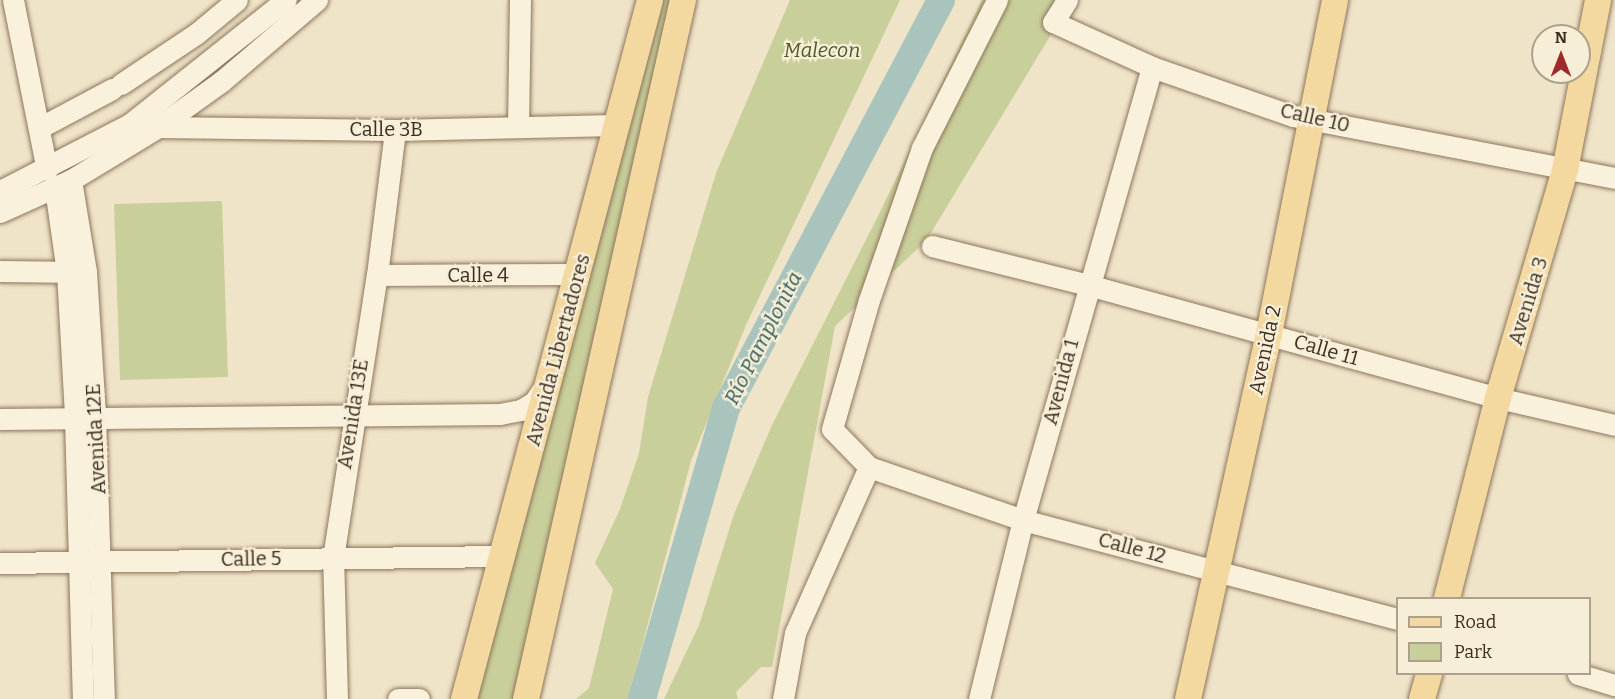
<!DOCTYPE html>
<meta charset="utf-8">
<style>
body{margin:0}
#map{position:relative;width:1615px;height:699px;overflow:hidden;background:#f0e4c8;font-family:Bitter,serif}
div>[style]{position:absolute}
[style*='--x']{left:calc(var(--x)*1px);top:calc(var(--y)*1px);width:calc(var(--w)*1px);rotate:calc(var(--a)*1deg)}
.green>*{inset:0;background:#c9cf9b}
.river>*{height:28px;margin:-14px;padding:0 14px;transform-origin:14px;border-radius:14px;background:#a9c4bc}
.roads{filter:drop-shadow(0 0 2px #8d765c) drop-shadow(0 0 2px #8d765c)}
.minor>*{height:21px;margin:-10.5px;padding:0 10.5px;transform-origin:10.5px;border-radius:10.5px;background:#faf1dc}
.major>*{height:26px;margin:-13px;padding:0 13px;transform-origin:13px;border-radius:13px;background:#f3d9a0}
span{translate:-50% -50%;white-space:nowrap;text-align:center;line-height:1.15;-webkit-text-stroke:4.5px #f7eed8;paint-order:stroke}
.park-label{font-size:20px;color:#4d5a26;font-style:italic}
.street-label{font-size:20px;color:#3d2e20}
.water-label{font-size:21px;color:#2f5d5a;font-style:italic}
.legend{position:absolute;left:1396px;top:597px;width:195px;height:78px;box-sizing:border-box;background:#f7eed8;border:2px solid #ada18e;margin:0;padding:8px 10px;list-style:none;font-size:18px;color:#3d2e20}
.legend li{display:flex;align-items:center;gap:12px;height:30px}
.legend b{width:30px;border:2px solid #ada18e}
.north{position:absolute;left:1531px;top:24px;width:60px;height:60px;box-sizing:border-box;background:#f7eed8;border:2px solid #ada18e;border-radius:50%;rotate:0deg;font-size:16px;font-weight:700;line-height:24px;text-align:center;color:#3d2e20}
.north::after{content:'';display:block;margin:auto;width:21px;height:27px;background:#9e2a2b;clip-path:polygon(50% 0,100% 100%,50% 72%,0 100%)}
</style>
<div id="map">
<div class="green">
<i style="clip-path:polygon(661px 0,675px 0,521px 699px,475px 699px)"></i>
<i style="clip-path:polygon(790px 0,900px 0,746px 325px,691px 461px,628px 699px,576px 699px,589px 688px,613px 589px,595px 563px,620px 509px,639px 453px,648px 397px,716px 173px)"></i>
<i style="clip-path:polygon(982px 0,1072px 0,926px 241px,835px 326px,772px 667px,761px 667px,736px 692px,738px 699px,664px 699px,699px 625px,734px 514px,772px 425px,878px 216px)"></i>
<i style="clip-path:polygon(222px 201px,228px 377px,120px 380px,114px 204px)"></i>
</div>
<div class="river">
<i style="--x:642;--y:699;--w:303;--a:-73.9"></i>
<i style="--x:726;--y:408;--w:461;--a:-62.2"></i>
</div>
<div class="roads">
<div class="minor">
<i style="--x:13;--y:0;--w:173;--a:78.7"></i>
<i style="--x:1067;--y:0;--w:26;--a:122"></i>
<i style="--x:1053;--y:22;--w:109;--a:24.4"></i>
<i style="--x:1152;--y:67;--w:149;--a:19.2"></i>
<i style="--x:1293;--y:116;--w:328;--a:10.9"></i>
<i style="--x:121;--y:84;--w:90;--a:-33.7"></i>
<i style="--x:196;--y:34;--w:53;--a:-39.7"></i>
<i style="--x:158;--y:127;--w:237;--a:0.7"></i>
<i style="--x:395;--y:130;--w:220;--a:-1.3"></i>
<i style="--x:518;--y:127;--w:127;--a:-89.1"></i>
<i style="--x:39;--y:128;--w:83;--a:-28.1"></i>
<i style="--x:71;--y:180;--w:93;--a:80.7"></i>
<i style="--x:86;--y:272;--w:145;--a:86.4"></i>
<i style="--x:95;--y:417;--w:282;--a:88.2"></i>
<i style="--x:55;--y:188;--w:85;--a:81.9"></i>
<i style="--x:67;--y:272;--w:145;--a:86.8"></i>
<i style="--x:75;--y:417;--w:282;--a:88.4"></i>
<i style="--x:0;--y:191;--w:146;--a:-27.3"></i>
<i style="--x:130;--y:124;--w:199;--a:-38.5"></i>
<i style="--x:0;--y:212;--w:78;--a:-24.3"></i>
<i style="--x:71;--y:180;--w:102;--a:-31.3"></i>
<i style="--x:158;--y:127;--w:79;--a:-35.7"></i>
<i style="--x:222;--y:81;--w:125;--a:-40.5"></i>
<i style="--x:932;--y:246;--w:161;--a:14"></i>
<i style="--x:1088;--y:285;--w:425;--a:15.4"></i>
<i style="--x:1498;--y:398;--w:120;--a:13"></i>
<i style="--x:0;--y:271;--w:80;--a:0.7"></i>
<i style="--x:377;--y:275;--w:202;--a:-0.3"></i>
<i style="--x:0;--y:419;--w:500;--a:-0.57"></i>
<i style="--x:500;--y:414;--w:21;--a:-11"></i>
<i style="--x:521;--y:410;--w:15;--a:-32"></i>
<i style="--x:534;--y:402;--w:22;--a:-56"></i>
<i style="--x:869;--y:467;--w:163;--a:19"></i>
<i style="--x:1023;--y:520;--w:388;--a:14.8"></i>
<i style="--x:0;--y:563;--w:503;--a:-0.8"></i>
<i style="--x:1578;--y:674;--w:39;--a:17"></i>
<i style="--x:337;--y:699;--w:141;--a:-91.6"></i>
<i style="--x:333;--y:558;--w:286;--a:-81.2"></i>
<i style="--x:377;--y:275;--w:146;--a:-82.9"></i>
<i style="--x:398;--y:699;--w:21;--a:0"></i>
<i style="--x:783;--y:699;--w:67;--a:-79.7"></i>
<i style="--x:795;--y:633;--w:182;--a:-66"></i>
<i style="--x:869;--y:467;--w:53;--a:-134.2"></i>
<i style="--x:832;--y:429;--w:134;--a:-74"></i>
<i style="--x:869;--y:300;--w:161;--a:-70.8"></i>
<i style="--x:922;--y:148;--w:166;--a:-63.1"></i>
<i style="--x:979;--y:699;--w:184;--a:-76.2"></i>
<i style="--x:1023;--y:520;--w:471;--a:-74.1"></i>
</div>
<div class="major">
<i style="--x:1447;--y:598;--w:206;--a:-75.7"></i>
<i style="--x:1498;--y:398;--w:238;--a:-73.6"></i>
<i style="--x:1565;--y:170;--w:173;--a:-79"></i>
<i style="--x:464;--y:699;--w:723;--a:-75.1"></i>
<i style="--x:526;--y:699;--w:716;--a:-77.34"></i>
<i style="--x:1188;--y:699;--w:374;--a:-77.5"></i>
<i style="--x:1269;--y:334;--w:340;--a:-78.8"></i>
<i style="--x:1422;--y:699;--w:26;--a:-74"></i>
</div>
</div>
<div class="park-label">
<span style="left:822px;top:50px">Malecon</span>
</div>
<div class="street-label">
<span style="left:1315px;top:118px;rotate:13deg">Calle 10</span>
<span style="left:386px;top:129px">Calle 3B</span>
<span style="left:478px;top:275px">Calle 4</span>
<span style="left:1528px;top:301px;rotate:-73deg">Avenida 3</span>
<span style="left:558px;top:350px;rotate:-75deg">Avenida Libertadores</span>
<span style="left:1265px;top:350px;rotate:-78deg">Avenida 2</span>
<span style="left:1326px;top:350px;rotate:16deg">Calle 11</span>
<span style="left:1061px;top:382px;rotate:-75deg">Avenida 1</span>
<span style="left:353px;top:414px;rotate:-81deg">Avenida 13E</span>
<span style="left:96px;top:439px;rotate:-93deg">Avenida 12E</span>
<span style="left:1132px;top:548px;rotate:15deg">Calle 12</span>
<span style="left:251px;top:559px;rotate:-1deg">Calle 5</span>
</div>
<div class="water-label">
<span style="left:763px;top:338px;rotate:-63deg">Río Pamplonita</span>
</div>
<ul class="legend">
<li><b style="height:8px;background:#f3d9a0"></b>Road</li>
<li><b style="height:16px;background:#c9cf9b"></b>Park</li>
</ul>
<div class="north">N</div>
</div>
